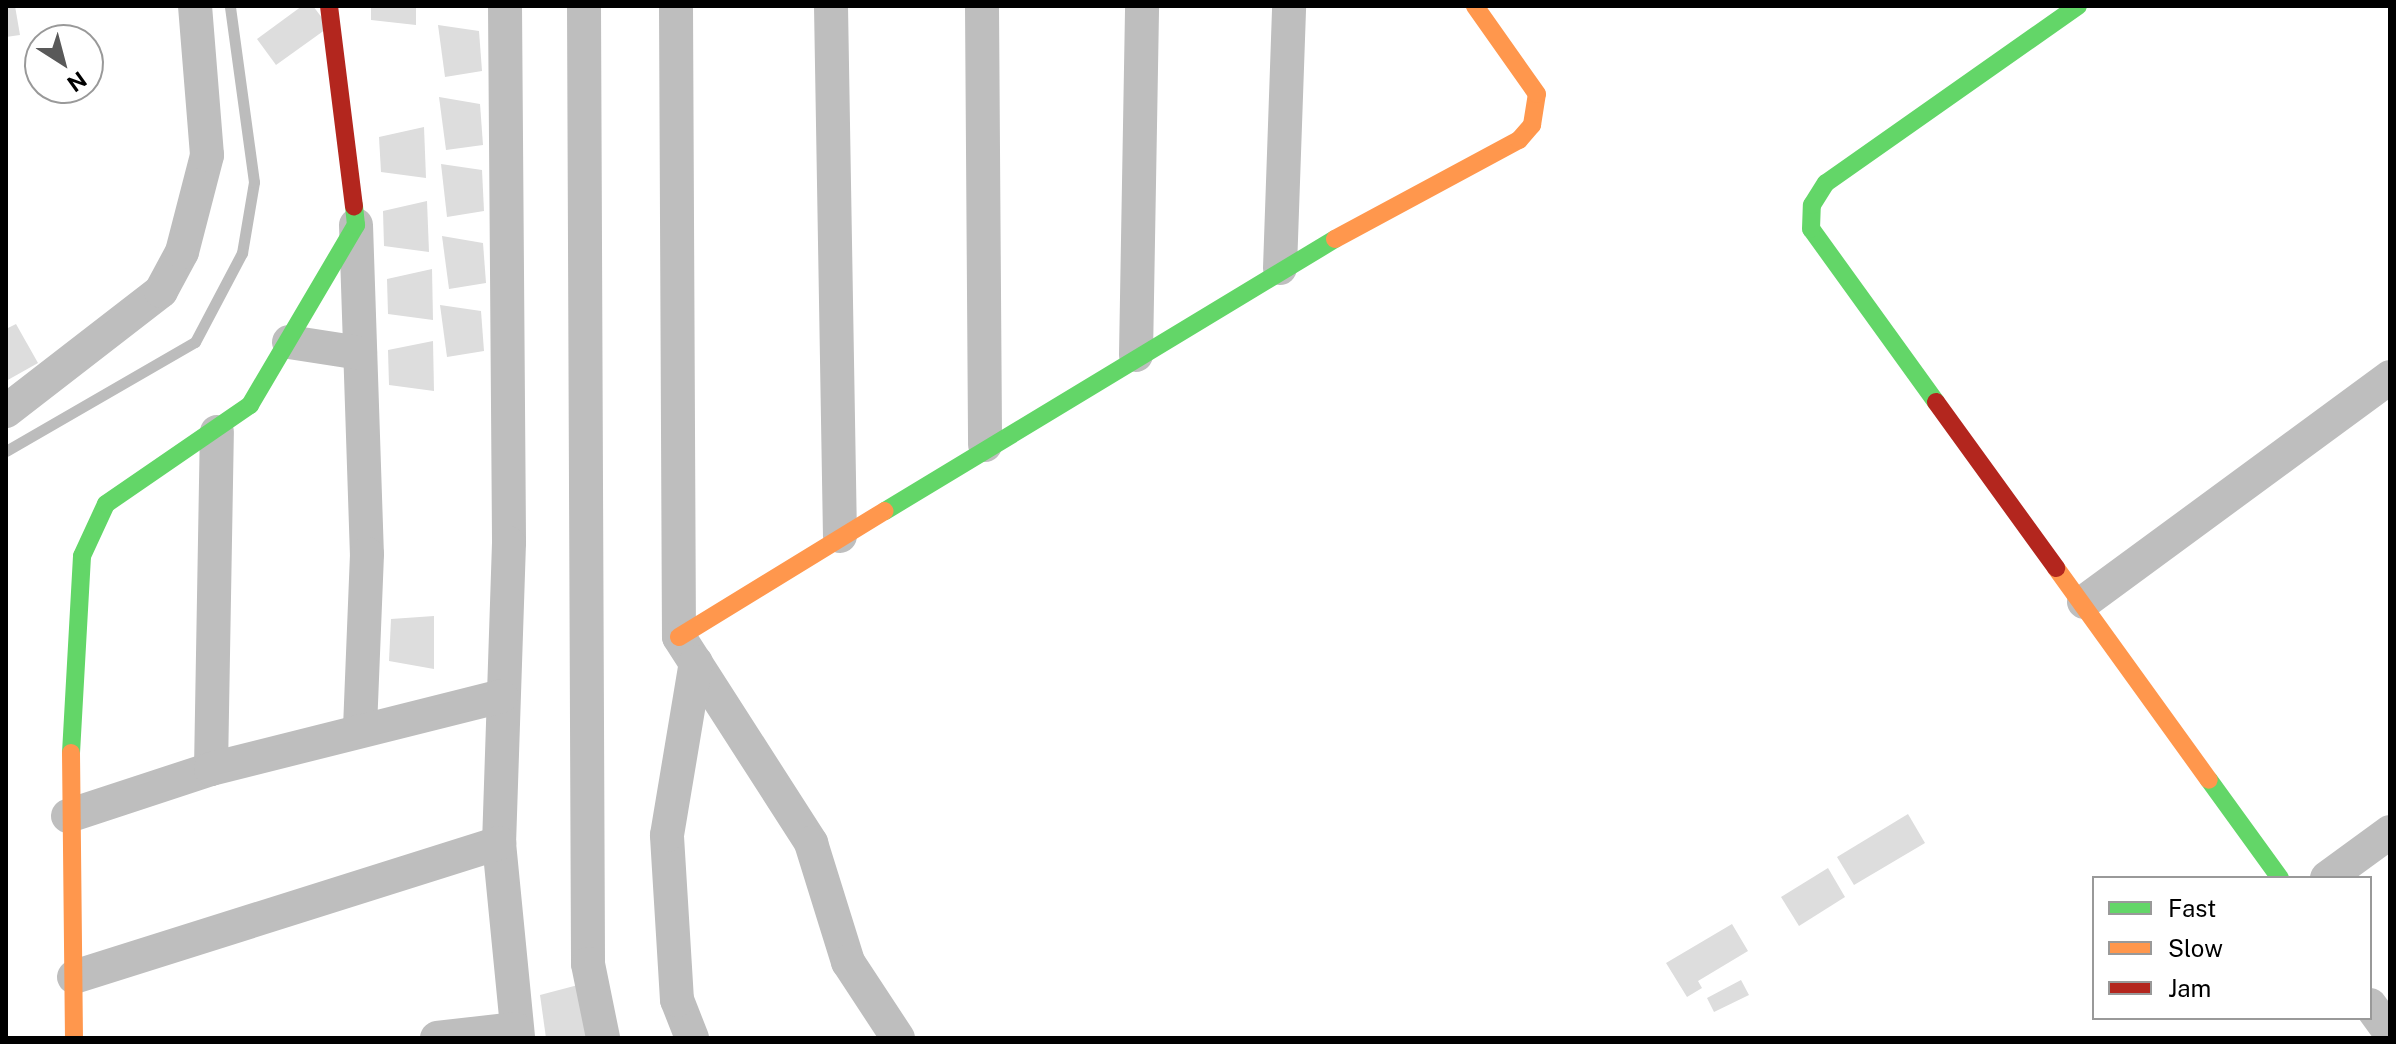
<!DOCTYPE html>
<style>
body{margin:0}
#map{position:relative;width:2396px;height:1044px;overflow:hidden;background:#fff;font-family:"Public Sans",sans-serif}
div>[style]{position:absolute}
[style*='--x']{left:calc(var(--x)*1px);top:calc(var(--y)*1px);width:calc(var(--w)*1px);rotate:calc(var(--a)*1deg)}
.stream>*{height:11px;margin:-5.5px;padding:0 5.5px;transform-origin:5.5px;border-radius:5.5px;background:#bcbcbc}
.building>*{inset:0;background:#ddd}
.street>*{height:34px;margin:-17px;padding:0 17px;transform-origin:17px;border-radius:17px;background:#bebebe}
.fast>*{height:18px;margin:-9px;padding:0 9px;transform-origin:9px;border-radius:9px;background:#63d668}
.slow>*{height:18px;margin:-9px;padding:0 9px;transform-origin:9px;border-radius:9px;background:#ff974d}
.jam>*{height:18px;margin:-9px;padding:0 9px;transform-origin:9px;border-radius:9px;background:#b3261e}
span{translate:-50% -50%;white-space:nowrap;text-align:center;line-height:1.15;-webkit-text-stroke:6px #fff;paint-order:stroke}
.frame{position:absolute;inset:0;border:8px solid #000;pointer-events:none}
.legend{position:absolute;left:2092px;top:876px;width:280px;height:144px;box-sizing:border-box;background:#fff;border:2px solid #999;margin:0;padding:10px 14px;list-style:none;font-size:24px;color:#000}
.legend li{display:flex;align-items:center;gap:16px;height:40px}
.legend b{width:40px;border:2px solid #999}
.north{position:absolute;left:24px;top:24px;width:80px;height:80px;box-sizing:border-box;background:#fff;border:2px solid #999;border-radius:50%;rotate:144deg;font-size:22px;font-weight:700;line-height:32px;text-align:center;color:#000}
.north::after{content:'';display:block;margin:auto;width:28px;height:36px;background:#595959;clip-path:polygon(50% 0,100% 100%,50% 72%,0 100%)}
</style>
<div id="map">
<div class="stream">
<i style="--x:6;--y:451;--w:218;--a:-30"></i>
<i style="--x:195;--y:342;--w:101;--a:-62.2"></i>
<i style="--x:242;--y:253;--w:72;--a:-80.4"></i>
<i style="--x:254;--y:182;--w:178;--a:-97.8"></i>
</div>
<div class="building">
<i style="clip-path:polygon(6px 6px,15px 6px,20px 35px,6px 37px)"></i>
<i style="clip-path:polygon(302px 6px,313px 6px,329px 27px,276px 65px,257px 39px)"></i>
<i style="clip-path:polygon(371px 6px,416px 6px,416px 25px,371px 20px)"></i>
<i style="clip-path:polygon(438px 25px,479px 31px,482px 71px,445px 77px)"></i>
<i style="clip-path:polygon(439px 97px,480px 104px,483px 145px,446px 150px)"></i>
<i style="clip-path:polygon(424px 127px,426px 178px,381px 172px,379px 137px)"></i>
<i style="clip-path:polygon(441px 164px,482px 170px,484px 211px,447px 217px)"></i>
<i style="clip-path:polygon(427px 201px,429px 252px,384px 246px,383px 211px)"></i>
<i style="clip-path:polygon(442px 236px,483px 243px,486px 283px,449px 289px)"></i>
<i style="clip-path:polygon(432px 269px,433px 320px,388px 314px,387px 279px)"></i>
<i style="clip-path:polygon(440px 305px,481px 311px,484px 351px,447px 357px)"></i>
<i style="clip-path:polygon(16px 324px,38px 363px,6px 381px,6px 329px)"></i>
<i style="clip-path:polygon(433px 341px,434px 391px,389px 385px,388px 350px)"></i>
<i style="clip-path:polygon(434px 616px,434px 669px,389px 661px,391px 619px)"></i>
<i style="clip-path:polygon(1908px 814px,1925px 843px,1854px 885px,1837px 857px)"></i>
<i style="clip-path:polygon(1828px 868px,1845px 897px,1799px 926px,1781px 897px)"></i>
<i style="clip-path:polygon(1732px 924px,1748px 951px,1698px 981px,1702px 988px,1687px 997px,1666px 963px)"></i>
<i style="clip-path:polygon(1741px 980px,1749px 995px,1714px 1012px,1707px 998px)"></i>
<i style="clip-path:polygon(578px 985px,587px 1038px,546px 1038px,540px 995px)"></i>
</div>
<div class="street">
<i style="--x:505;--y:6;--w:537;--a:89.57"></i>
<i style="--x:509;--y:543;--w:300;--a:91.9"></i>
<i style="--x:499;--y:843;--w:196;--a:84.4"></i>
<i style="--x:584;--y:6;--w:958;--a:89.76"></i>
<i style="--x:588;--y:964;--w:76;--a:78.5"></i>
<i style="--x:676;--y:6;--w:631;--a:89.73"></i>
<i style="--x:679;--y:637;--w:245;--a:57.3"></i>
<i style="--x:811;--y:843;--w:125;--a:72.7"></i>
<i style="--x:848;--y:962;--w:91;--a:56.7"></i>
<i style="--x:831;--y:6;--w:530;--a:89.03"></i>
<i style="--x:982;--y:6;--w:439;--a:89.6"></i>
<i style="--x:356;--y:225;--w:329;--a:88.1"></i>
<i style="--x:367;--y:554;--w:175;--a:92.3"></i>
<i style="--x:1280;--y:268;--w:262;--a:-88"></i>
<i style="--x:289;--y:342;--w:72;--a:8.8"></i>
<i style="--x:1136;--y:355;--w:349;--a:-89"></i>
<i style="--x:6;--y:411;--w:196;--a:-37.7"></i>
<i style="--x:161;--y:291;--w:44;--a:-61.7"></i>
<i style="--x:182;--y:252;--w:100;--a:-75.5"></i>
<i style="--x:207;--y:155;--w:149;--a:-94.6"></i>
<i style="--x:2084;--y:602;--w:380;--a:-36.3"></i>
<i style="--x:211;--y:769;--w:337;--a:-89"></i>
<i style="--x:68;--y:816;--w:151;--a:-18.2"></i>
<i style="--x:211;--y:769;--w:299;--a:-14.1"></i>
<i style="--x:2327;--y:878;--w:78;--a:-36.1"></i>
<i style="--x:74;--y:977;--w:446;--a:-17.5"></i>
<i style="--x:2370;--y:1005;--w:34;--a:54"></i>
<i style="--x:437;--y:1038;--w:79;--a:-6.6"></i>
<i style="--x:692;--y:1038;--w:41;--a:-111.5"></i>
<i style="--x:677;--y:1000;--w:165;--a:-93.5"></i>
<i style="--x:667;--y:835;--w:175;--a:-80.5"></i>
</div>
<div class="fast">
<i style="--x:1936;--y:402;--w:213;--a:-125.8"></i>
<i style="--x:1811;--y:229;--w:24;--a:-88"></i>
<i style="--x:1812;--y:205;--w:26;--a:-58"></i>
<i style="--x:1826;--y:183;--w:308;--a:-35.1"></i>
<i style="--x:885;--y:511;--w:526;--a:-31.15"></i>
<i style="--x:71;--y:753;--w:197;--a:-86.8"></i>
<i style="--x:82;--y:556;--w:57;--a:-65.2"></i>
<i style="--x:106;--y:504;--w:175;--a:-34.5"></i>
<i style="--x:250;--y:405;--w:209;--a:-59.5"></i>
<i style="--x:356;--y:225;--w:19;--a:-96"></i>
<i style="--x:2209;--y:780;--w:121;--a:54.1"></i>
</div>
<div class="slow">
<i style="--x:1335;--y:239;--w:209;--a:-28.3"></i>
<i style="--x:1519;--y:140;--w:20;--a:-49"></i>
<i style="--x:1532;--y:125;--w:31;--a:-81"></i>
<i style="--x:1537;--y:94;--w:108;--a:-125.2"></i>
<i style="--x:2056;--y:568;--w:261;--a:54.2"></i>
<i style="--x:679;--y:637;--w:241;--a:-31.5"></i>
<i style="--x:71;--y:753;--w:285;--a:89.4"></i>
</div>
<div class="jam">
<i style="--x:329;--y:6;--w:202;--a:82.9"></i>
<i style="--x:1936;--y:402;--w:205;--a:54.1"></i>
</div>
<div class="frame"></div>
<ul class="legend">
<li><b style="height:10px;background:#63d668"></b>Fast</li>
<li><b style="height:10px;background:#ff974d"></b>Slow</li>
<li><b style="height:10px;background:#b3261e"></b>Jam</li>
</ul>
<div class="north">N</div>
</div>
